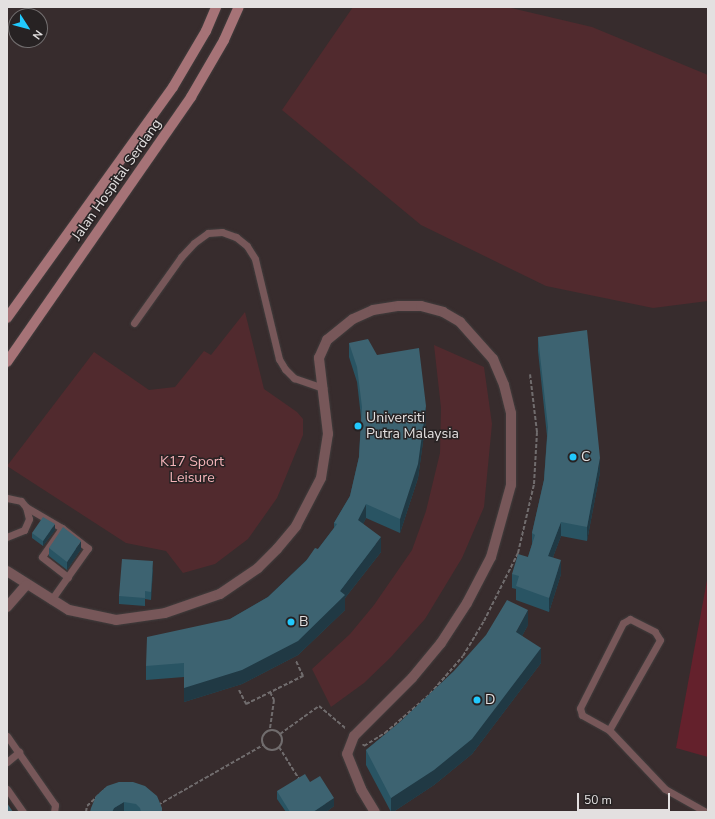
<!DOCTYPE html>
<style>
body{margin:0}
#map{position:relative;width:715px;height:819px;overflow:hidden;background:#272223;font-family:"Nunito Sans",sans-serif}
div>[style]{position:absolute}
[style*='--x']{left:calc(var(--x)*1px);top:calc(var(--y)*1px);width:calc(var(--w)*1px);rotate:calc(var(--a)*1deg)}
.built>*{inset:0;background:#372c2d}
.green>*{inset:0;background:#512a2e}
.water>*{inset:0;background:#64212c}
.path>*{height:2px;margin-top:-1px;transform-origin:0;background:repeating-linear-gradient(90deg,#706c6d 0 4px,transparent 0 6px)}
.path>.ring{margin:-1px;padding:0;box-sizing:content-box;background:none;border:2px solid #706c6d;border-radius:50%}
.roads{filter:drop-shadow(0 0 1px #413d3d) drop-shadow(0 0 1px #413d3d)}
.service>*{height:7px;margin:-3.5px;padding:0 3.5px;transform-origin:3.5px;border-radius:3.5px;background:#775759}
.minor>*{height:10px;margin:-5px;padding:0 5px;transform-origin:5px;border-radius:5px;background:#775759}
.secondary>*{height:10px;margin:-5px;padding:0 5px;transform-origin:5px;border-radius:5px;background:#a67377}
.wall>*{inset:0;background:#295463}
.shaded-wall>*{inset:0;background:#203944}
.building>*{inset:0;background:#3d6371}
.dots>*{width:11px;height:11px;translate:-50% -50%;box-sizing:border-box;border:2px solid #272223;border-radius:50%}
span{translate:-50% -50%;white-space:nowrap;text-align:center;line-height:1.15;-webkit-text-stroke:3px #272223;paint-order:stroke}
.street-label{font-size:14px;color:#e3e0e0}
.poi-label{font-size:14px;color:#e3e0e0}
.left{translate:0 -50%;text-align:left}
.park-label{font-size:14px;color:#f4b3b8}
.frame{position:absolute;inset:0;border:8px solid #e3e0e0;pointer-events:none}
.north{position:absolute;left:8px;top:8px;width:40px;height:40px;box-sizing:border-box;background:#272223;border:1px solid #726e6f;border-radius:50%;rotate:126deg;font-size:11px;font-weight:700;line-height:16px;text-align:center;color:#e3e0e0}
.north::after{content:'';display:block;margin:auto;width:14px;height:18px;background:#21c9fd;clip-path:polygon(50% 0,100% 100%,50% 72%,0 100%)}
.scale{position:absolute;left:577px;top:793px;width:93px;height:18px;box-sizing:border-box;border:2px solid #e3e0e0;border-top:0;padding-left:5px;font-size:12px;line-height:14px;white-space:nowrap;color:#e3e0e0;-webkit-text-stroke:3px #272223;paint-order:stroke}
</style>
<div id="map">
<div class="built">
<i style="clip-path:polygon(evenodd,7px 7px,708px 7px,708px 812px,7px 812px,7px 7px,16px 16px,40px 16px,40px 40px,16px 40px,16px 16px)"></i>
</div>
<div class="green">
<i style="clip-path:polygon(353px 7px,507px 7px,592px 27px,708px 75px,708px 301px,653px 308px,546px 286px,421px 225px,282px 110px)"></i>
<i style="clip-path:polygon(245px 312px,264px 389px,297px 412px,303px 419px,303px 435px,277px 498px,248px 539px,215px 564px,183px 573px,166px 551px,126px 543px,7px 466px,94px 352px,149px 390px,175px 387px,204px 351px,211px 355px)"></i>
<i style="clip-path:polygon(434px 345px,484px 367px,492px 424px,484px 507px,462px 558px,425px 619px,391px 657px,364px 683px,331px 707px,312px 669px,350px 634px,374px 605px,412px 550px,426px 511px,440px 453px,441px 408px)"></i>
</div>
<div class="water">
<i style="clip-path:polygon(708px 575px,708px 757px,676px 748px)"></i>
</div>
<div class="path">
<i style="--x:239;--y:690;--w:16;--a:63"></i>
<i style="--x:246;--y:704;--w:64;--a:-26.2"></i>
<i style="--x:303;--y:676;--w:17;--a:-115"></i>
<i style="--x:270;--y:692;--w:9;--a:63"></i>
<i style="--x:274;--y:700;--w:30;--a:98"></i>
<i class="ring" style="left:262px;top:730px;width:18px;height:18px"></i>
<i style="--x:280;--y:734;--w:48;--a:-35.7"></i>
<i style="--x:319;--y:706;--w:35;--a:40"></i>
<i style="--x:363;--y:744;--w:2;--a:63"></i>
<i style="--x:364;--y:746;--w:25;--a:-32"></i>
<i style="--x:385;--y:733;--w:60;--a:-40.9"></i>
<i style="--x:430;--y:694;--w:50;--a:-49"></i>
<i style="--x:463;--y:656;--w:41;--a:-59"></i>
<i style="--x:484;--y:621;--w:76;--a:-63.4"></i>
<i style="--x:518;--y:553;--w:71;--a:-76.9"></i>
<i style="--x:534;--y:484;--w:52;--a:-86.7"></i>
<i style="--x:537;--y:432;--w:58;--a:-96.9"></i>
<i style="--x:279;--y:747;--w:38;--a:58"></i>
<i style="--x:158;--y:805;--w:121;--a:-29.7"></i>
<i style="--x:86;--y:812;--w:6;--a:-81"></i>
<i style="--x:87;--y:806;--w:25;--a:-43"></i>
</div>
<div class="roads">
<div class="service">
<i style="--x:134;--y:323;--w:81;--a:-54.5"></i>
<i style="--x:181;--y:257;--w:19;--a:-47"></i>
<i style="--x:194;--y:243;--w:17;--a:-36"></i>
<i style="--x:208;--y:233;--w:14;--a:-4"></i>
<i style="--x:222;--y:232;--w:15;--a:20"></i>
<i style="--x:236;--y:237;--w:14;--a:39"></i>
<i style="--x:247;--y:246;--w:15;--a:58"></i>
<i style="--x:255;--y:259;--w:103;--a:76.5"></i>
<i style="--x:279;--y:359;--w:12;--a:59"></i>
<i style="--x:285;--y:369;--w:13;--a:45"></i>
<i style="--x:294;--y:378;--w:31;--a:19"></i>
<i style="--x:7;--y:498;--w:14;--a:12"></i>
<i style="--x:21;--y:501;--w:8;--a:50"></i>
<i style="--x:26;--y:507;--w:12;--a:76"></i>
<i style="--x:29;--y:519;--w:12;--a:114"></i>
<i style="--x:24;--y:530;--w:18;--a:158"></i>
<i style="--x:26;--y:507;--w:42;--a:30.3"></i>
<i style="--x:62;--y:528;--w:33;--a:38"></i>
<i style="--x:88;--y:548;--w:64;--a:125.4"></i>
<i style="--x:62;--y:528;--w:35;--a:125"></i>
<i style="--x:42;--y:557;--w:33;--a:38"></i>
<i style="--x:630;--y:619;--w:28;--a:27"></i>
<i style="--x:655;--y:632;--w:9;--a:58"></i>
<i style="--x:660;--y:640;--w:103;--a:119.5"></i>
<i style="--x:609;--y:730;--w:31;--a:-151"></i>
<i style="--x:582;--y:715;--w:7;--a:-106"></i>
<i style="--x:580;--y:708;--w:95;--a:-63.2"></i>
<i style="--x:623;--y:623;--w:8;--a:-30"></i>
<i style="--x:609;--y:730;--w:81;--a:46.5"></i>
<i style="--x:665;--y:789;--w:47;--a:29.3"></i>
<i style="--x:7;--y:736;--w:84;--a:55.2"></i>
<i style="--x:55;--y:805;--w:7;--a:98"></i>
<i style="--x:7;--y:762;--w:16;--a:-40"></i>
<i style="--x:7;--y:789;--w:28;--a:55"></i>
</div>
<div class="minor">
<i style="--x:7;--y:571;--w:73;--a:32.2"></i>
<i style="--x:69;--y:610;--w:48;--a:12"></i>
<i style="--x:116;--y:620;--w:49;--a:-8.1"></i>
<i style="--x:165;--y:613;--w:58;--a:-19.1"></i>
<i style="--x:220;--y:594;--w:46;--a:-34.4"></i>
<i style="--x:258;--y:568;--w:27;--a:-45"></i>
<i style="--x:277;--y:549;--w:30;--a:-50"></i>
<i style="--x:296;--y:526;--w:54;--a:-62.5"></i>
<i style="--x:321;--y:478;--w:45;--a:-81"></i>
<i style="--x:328;--y:434;--w:77;--a:-96.8"></i>
<i style="--x:319;--y:358;--w:20;--a:-66"></i>
<i style="--x:327;--y:340;--w:33;--a:-39"></i>
<i style="--x:353;--y:319;--w:22;--a:-24"></i>
<i style="--x:373;--y:310;--w:26;--a:-9"></i>
<i style="--x:399;--y:306;--w:22;--a:0"></i>
<i style="--x:421;--y:306;--w:23;--a:15"></i>
<i style="--x:443;--y:312;--w:20;--a:30"></i>
<i style="--x:460;--y:322;--w:50;--a:48.3"></i>
<i style="--x:493;--y:359;--w:28;--a:67"></i>
<i style="--x:504;--y:385;--w:29;--a:76"></i>
<i style="--x:511;--y:413;--w:72;--a:90"></i>
<i style="--x:511;--y:485;--w:75;--a:105.5"></i>
<i style="--x:491;--y:557;--w:52;--a:117.6"></i>
<i style="--x:467;--y:603;--w:48;--a:123"></i>
<i style="--x:441;--y:643;--w:45;--a:129.6"></i>
<i style="--x:412;--y:678;--w:82;--a:135"></i>
<i style="--x:354;--y:736;--w:19;--a:111"></i>
<i style="--x:347;--y:754;--w:38;--a:68"></i>
<i style="--x:361;--y:789;--w:27;--a:59"></i>
<i style="--x:7;--y:607;--w:29;--a:-49"></i>
</div>
<div class="secondary">
<i style="--x:7;--y:318;--w:284;--a:-54.3"></i>
<i style="--x:173;--y:87;--w:65;--a:-59.5"></i>
<i style="--x:206;--y:31;--w:26;--a:-67"></i>
<i style="--x:7;--y:362;--w:323;--a:-55.2"></i>
<i style="--x:191;--y:97;--w:66;--a:-59.9"></i>
<i style="--x:224;--y:40;--w:36;--a:-66"></i>
</div>
</div>
<div class="wall">
<i style="clip-path:polygon(538px 337px,600px 472px,587px 541px,561px 536px,553px 557px,561px 574px,549px 612px,516px 600px,516px 589px,512px 588px,512px 574px,528px 557px,532px 544px,532px 533px,544px 480px,547px 436px,538px 351px)"></i>
<i style="clip-path:polygon(349px 343px,377px 355px,426px 420px,418px 478px,400px 533px,366px 518px,363px 524px,381px 552px,345px 598px,345px 610px,298px 655px,242px 684px,184px 702px,184px 677px,146px 680px,146px 666px,230px 619px,268px 597px,318px 549px,334px 528px,334px 523px,350px 496px,359px 457px,361px 417px,357px 382px,349px 357px)"></i>
<i style="clip-path:polygon(55px 530px,43px 546px,32px 538px,32px 533px)"></i>
<i style="clip-path:polygon(49px 548px,81px 549px,67px 570px,49px 556px)"></i>
<i style="clip-path:polygon(153px 569px,151px 600px,145px 599px,145px 606px,119px 604px,119px 596px)"></i>
<i style="clip-path:polygon(528px 625px,522px 636px,541px 663px,472px 754px,434px 785px,393px 812px,391px 812px,366px 765px,366px 750px,400px 722px,453px 672px)"></i>
<i style="clip-path:polygon(119px 782px,162px 812px,90px 812px)"></i>
<i style="clip-path:polygon(277px 791px,334px 806px,326px 812px,286px 812px,277px 799px)"></i>
</div>
<div class="shaded-wall">
<i style="clip-path:polygon(426px 406px,426px 420px,418px 478px,400px 533px,400px 519px)"></i>
<i style="clip-path:polygon(600px 458px,600px 472px,587px 541px,587px 527px)"></i>
<i style="clip-path:polygon(366px 504px,366px 518px,358px 535px,358px 520px)"></i>
<i style="clip-path:polygon(561px 522px,561px 536px,548px 570px,548px 556px)"></i>
<i style="clip-path:polygon(55px 524px,55px 530px,43px 546px,43px 541px)"></i>
<i style="clip-path:polygon(381px 537px,381px 552px,345px 598px,345px 610px,298px 655px,242px 684px,184px 702px,184px 688px,340px 591px)"></i>
<i style="clip-path:polygon(81px 541px,81px 549px,67px 570px,67px 562px)"></i>
<i style="clip-path:polygon(561px 560px,561px 574px,549px 612px,549px 598px)"></i>
<i style="clip-path:polygon(153px 561px,153px 569px,151px 600px,151px 592px)"></i>
<i style="clip-path:polygon(528px 610px,528px 625px,516px 647px,516px 632px)"></i>
<i style="clip-path:polygon(541px 648px,541px 663px,472px 754px,434px 785px,393px 812px,391px 812px,391px 798px)"></i>
<i style="clip-path:polygon(334px 798px,334px 806px,326px 812px,313px 812px)"></i>
<i style="clip-path:polygon(124px 802px,124px 812px,112px 812px,114px 808px)"></i>
</div>
<div class="building">
<i style="clip-path:polygon(587px 330px,600px 458px,587px 527px,561px 522px,548px 556px,561px 560px,549px 598px,516px 586px,519px 576px,512px 574px,518px 554px,528px 557px,535px 535px,532px 533px,544px 480px,548px 427px,538px 337px)"></i>
<i style="clip-path:polygon(368px 339px,377px 355px,419px 348px,426px 406px,418px 464px,400px 519px,366px 504px,358px 520px,381px 537px,340px 591px,345px 595px,298px 641px,242px 670px,184px 688px,184px 663px,146px 666px,147px 637px,230px 619px,268px 597px,306px 561px,315px 548px,318px 549px,337px 524px,334px 523px,350px 496px,359px 457px,362px 407px,357px 367px,349px 343px)"></i>
<i style="clip-path:polygon(43px 517px,55px 524px,43px 541px,32px 533px)"></i>
<i style="clip-path:polygon(63px 527px,81px 541px,67px 562px,49px 548px)"></i>
<i style="clip-path:polygon(122px 559px,153px 561px,151px 592px,145px 591px,145px 598px,119px 596px)"></i>
<i style="clip-path:polygon(507px 600px,528px 610px,516px 632px,541px 648px,472px 739px,434px 770px,391px 798px,366px 750px,400px 722px,453px 672px,486px 635px)"></i>
<i style="clip-path:polygon(305px 774px,310px 782px,320px 776px,334px 798px,313px 812px,290px 812px,277px 791px)"></i>
<i style="clip-path:polygon(119px 782px,133px 782px,145px 786px,157px 796px,162px 808px,162px 812px,141px 812px,140px 808px,136px 804px,124px 802px,114px 808px,112px 812px,90px 812px,91px 808px,96px 796px,107px 786px)"></i>
<i style="clip-path:polygon(7px 803px,13px 812px,7px 812px)"></i>
</div>
<div class="dots">
<i style="left:358px;top:426px;background:#21c9fd"></i>
<i style="left:573px;top:457px;background:#21c9fd"></i>
<i style="left:291px;top:622px;background:#21c9fd"></i>
<i style="left:477px;top:700px;background:#21c9fd"></i>
</div>
<div class="street-label">
<span style="left:117px;top:180px;rotate:-55deg">Jalan Hospital Serdang</span>
</div>
<div class="poi-label">
<span class="left" style="left:366px;top:426px">Universiti<br>Putra Malaysia</span>
<span class="left" style="left:581px;top:457px">C</span>
<span class="left" style="left:299px;top:622px">B</span>
<span class="left" style="left:485px;top:700px">D</span>
</div>
<div class="park-label">
<span style="left:192px;top:470px">K17 Sport<br>Leisure</span>
</div>
<div class="frame"></div>
<div class="north">N</div>
<div class="scale">50 m</div>
</div>
